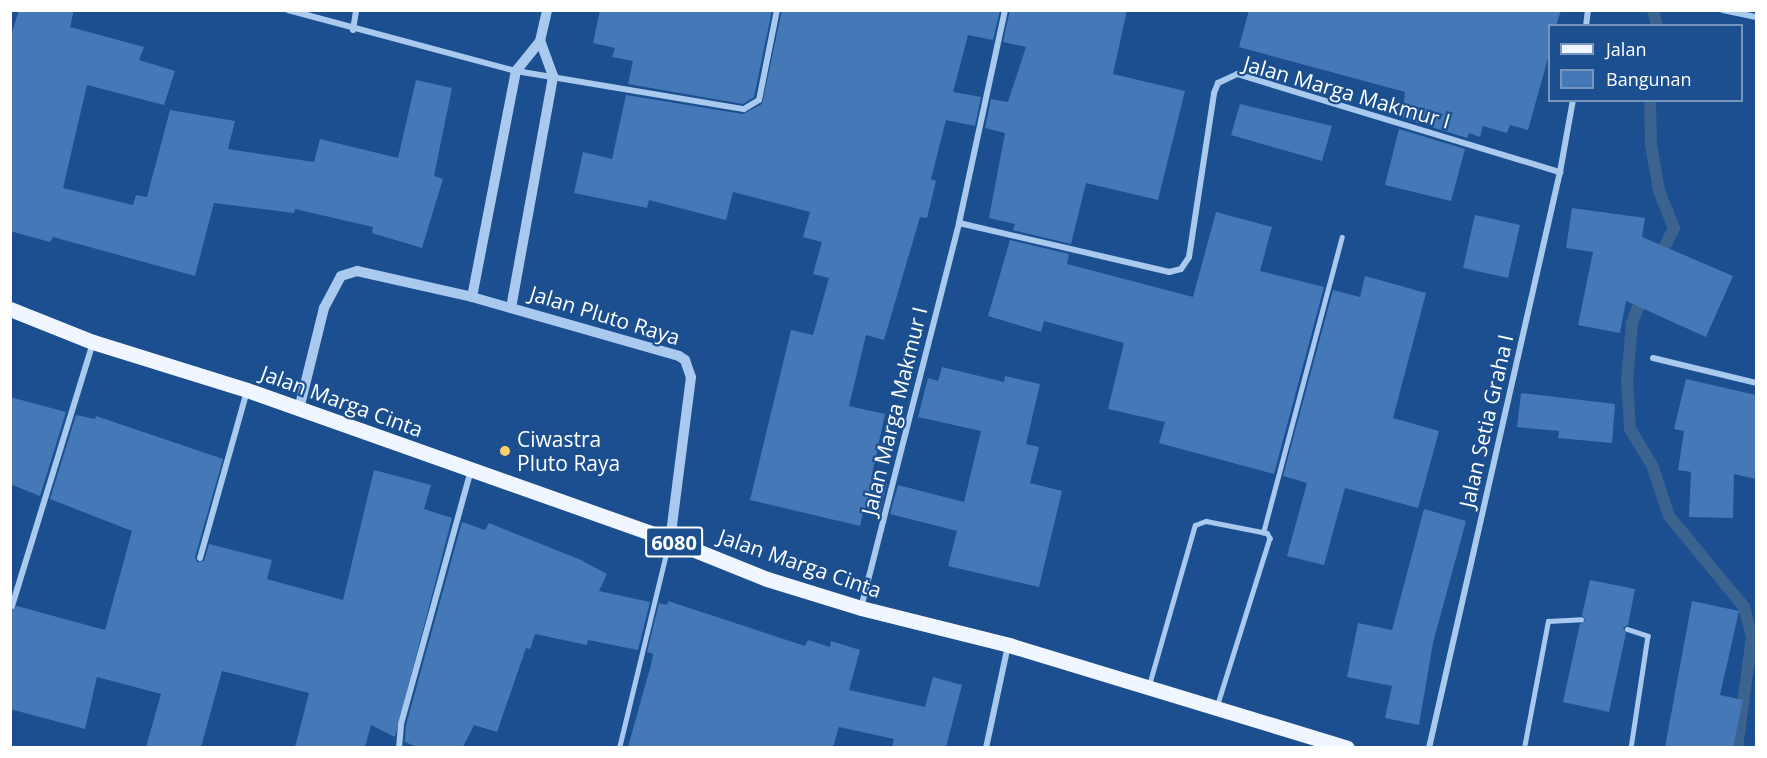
<!DOCTYPE html>
<style>
body{margin:0}
#map{position:relative;width:1767px;height:758px;overflow:hidden;background:#1b4f8f;font-family:"Open Sans",sans-serif}
div>[style]{position:absolute}
[style*='--x']{left:calc(var(--x)*1px);top:calc(var(--y)*1px);width:calc(var(--w)*1px);rotate:calc(var(--a)*1deg)}
.stream>*{height:12px;margin:-6px;padding:0 6px;transform-origin:6px;border-radius:6px;background:#3c6290}
.building>*{inset:0;background:#4478b7}
.service>*{height:4.5px;margin:-2.25px;padding:0 2.25px;transform-origin:2.25px;border-radius:2.25px;background:#a9c9ee}
.minor>*{height:6px;margin:-3px;padding:0 3px;transform-origin:3px;border-radius:3px;background:#a9c9ee}
.tertiary>*{height:10px;margin:-5px;padding:0 5px;transform-origin:5px;border-radius:5px;background:#a9c9ee}
.primary>*{height:15px;margin:-7.5px;padding:0 7.5px;transform-origin:7.5px;border-radius:7.5px;background:#f0f6ff}
.dots>*{width:16px;height:16px;translate:-50% -50%;box-sizing:border-box;border:3px solid #1b4f8f;border-radius:50%}
span{translate:-50% -50%;white-space:nowrap;text-align:center;line-height:1.15;-webkit-text-stroke:4.5px #1b4f8f;paint-order:stroke}
.shield-label span{padding:2px 4px;background:#1b4f8f;border:2px solid;border-radius:4px;-webkit-text-stroke-width:0}
.shield-label{font-size:20px;color:#fff;font-weight:700}
.street-label{font-size:21px;color:#fff}
.poi-label{font-size:21px;color:#fff}
.left{translate:0 -50%;text-align:left}
.frame{position:absolute;inset:0;border:12px solid #fff;pointer-events:none}
.legend{position:absolute;left:1548px;top:24px;width:195px;height:78px;box-sizing:border-box;background:#1b4f8f;border:2px solid #7695bc;margin:0;padding:8px 10px;list-style:none;font-size:18px;color:#fff}
.legend li{display:flex;align-items:center;gap:12px;height:30px}
.legend b{width:30px;border:2px solid #7695bc}
</style>
<div id="map">
<div class="stream">
<i style="--x:1653;--y:10;--w:16;--a:76"></i>
<i style="--x:1650;--y:100;--w:45;--a:88.7"></i>
<i style="--x:1651;--y:145;--w:47;--a:80.1"></i>
<i style="--x:1659;--y:191;--w:40;--a:68"></i>
<i style="--x:1674;--y:228;--w:36;--a:117"></i>
<i style="--x:1644;--y:292;--w:34;--a:111"></i>
<i style="--x:1632;--y:324;--w:56;--a:95.1"></i>
<i style="--x:1627;--y:380;--w:49;--a:86.5"></i>
<i style="--x:1630;--y:429;--w:42;--a:58.6"></i>
<i style="--x:1652;--y:465;--w:54;--a:71.6"></i>
<i style="--x:1669;--y:516;--w:118;--a:50.5"></i>
<i style="--x:1744;--y:607;--w:31;--a:75"></i>
<i style="--x:1752;--y:637;--w:112;--a:97.7"></i>
</div>
<div class="building">
<i style="clip-path:polygon(19px 10px,74px 10px,70px 27px,144px 47px,139px 60px,175px 71px,164px 105px,87px 85px,63px 188px,133px 205px,136px 195px,147px 197px,170px 110px,235px 121px,228px 149px,314px 162px,320px 139px,398px 158px,416px 80px,452px 88px,434px 176px,443px 179px,422px 248px,372px 233px,373px 227px,295px 209px,294px 213px,214px 203px,195px 276px,53px 237px,50px 242px,10px 231px,10px 39px)"></i>
<i style="clip-path:polygon(600px 10px,772px 10px,754px 97px,743px 104px,628px 84px,633px 61px,612px 57px,615px 48px,593px 43px)"></i>
<i style="clip-path:polygon(782px 10px,1000px 10px,993px 40px,968px 35px,953px 92px,981px 97px,975px 126px,946px 120px,931px 179px,936px 181px,927px 218px,920px 217px,884px 340px,866px 335px,849px 406px,885px 414px,871px 479px,887px 483px,880px 512px,864px 508px,860px 526px,750px 500px,791px 330px,813px 335px,829px 278px,813px 274px,822px 242px,803px 237px,810px 212px,733px 192px,726px 220px,649px 200px,647px 208px,574px 193px,583px 152px,612px 159px,626px 95px,743px 114px,762px 104px)"></i>
<i style="clip-path:polygon(1010px 10px,1127px 10px,1113px 74px,1185px 91px,1158px 200px,1086px 183px,1071px 244px,1013px 230px,1015px 224px,989px 218px,1005px 133px,985px 128px,991px 99px,1008px 102px,1026px 47px,1003px 42px)"></i>
<i style="clip-path:polygon(1249px 10px,1561px 10px,1556px 26px,1550px 26px,1550px 51px,1528px 130px,1510px 125px,1507px 133px,1483px 126px,1480px 137px,1469px 133px,1467px 138px,1402px 118px,1405px 92px,1239px 47px)"></i>
<i style="clip-path:polygon(1240px 104px,1332px 126px,1322px 161px,1231px 135px)"></i>
<i style="clip-path:polygon(1399px 129px,1465px 149px,1451px 201px,1385px 185px)"></i>
<i style="clip-path:polygon(1572px 208px,1645px 218px,1642px 237px,1733px 276px,1706px 337px,1626px 301px,1620px 333px,1578px 325px,1593px 252px,1566px 248px)"></i>
<i style="clip-path:polygon(1216px 212px,1272px 227px,1260px 271px,1324px 287px,1274px 474px,1159px 443px,1165px 422px,1108px 409px,1124px 343px,1044px 321px,1041px 332px,988px 316px,1010px 240px,1069px 254px,1067px 264px,1193px 297px)"></i>
<i style="clip-path:polygon(1475px 215px,1520px 225px,1508px 278px,1463px 268px)"></i>
<i style="clip-path:polygon(1365px 276px,1426px 293px,1393px 418px,1439px 431px,1418px 508px,1345px 488px,1324px 565px,1287px 556px,1307px 483px,1283px 476px,1333px 290px,1360px 297px)"></i>
<i style="clip-path:polygon(942px 367px,1004px 382px,1005px 376px,1040px 384px,1026px 444px,1039px 447px,1030px 483px,1062px 491px,1039px 587px,948px 566px,957px 531px,890px 514px,898px 485px,964px 502px,981px 431px,918px 417px,928px 378px,938px 381px)"></i>
<i style="clip-path:polygon(1686px 379px,1756px 395px,1756px 479px,1734px 474px,1733px 518px,1689px 517px,1691px 472px,1678px 470px,1684px 431px,1674px 429px)"></i>
<i style="clip-path:polygon(1521px 393px,1615px 404px,1612px 443px,1558px 438px,1559px 431px,1517px 427px)"></i>
<i style="clip-path:polygon(10px 397px,66px 412px,40px 496px,10px 484px)"></i>
<i style="clip-path:polygon(76px 415px,95px 419px,96px 416px,223px 459px,195px 557px,197px 562px,204px 561px,209px 544px,272px 560px,267px 579px,343px 600px,374px 470px,431px 485px,424px 509px,452px 518px,395px 737px,371px 725px,365px 747px,295px 747px,309px 693px,222px 671px,201px 747px,146px 747px,161px 694px,97px 677px,85px 729px,10px 709px,10px 611px,17px 606px,105px 630px,132px 531px,50px 499px)"></i>
<i style="clip-path:polygon(1424px 509px,1466px 521px,1433px 643px,1419px 725px,1385px 718px,1392px 686px,1347px 677px,1358px 623px,1392px 630px)"></i>
<i style="clip-path:polygon(462px 522px,485px 530px,489px 523px,581px 560px,607px 574px,599px 591px,650px 602px,638px 650px,588px 640px,587px 645px,535px 634px,530px 649px,526px 648px,497px 732px,474px 725px,463px 747px,417px 747px,405px 742px,406px 725px)"></i>
<i style="clip-path:polygon(1590px 580px,1635px 589px,1628px 625px,1623px 628px,1626px 633px,1609px 712px,1563px 702px,1580px 624px,1585px 620px,1582px 615px)"></i>
<i style="clip-path:polygon(668px 601px,805px 646px,808px 640px,830px 647px,831px 641px,860px 650px,849px 690px,925px 707px,933px 677px,962px 685px,946px 747px,892px 747px,894px 739px,839px 727px,833px 747px,628px 747px,652px 661px,653px 654px,647px 652px,659px 603px,667px 605px)"></i>
<i style="clip-path:polygon(1692px 601px,1739px 611px,1720px 695px,1743px 700px,1733px 747px,1665px 747px)"></i>
</div>
<div class="service">
<i style="--x:1263;--y:533;--w:306;--a:-75.1"></i>
<i style="--x:1627;--y:629;--w:22;--a:18"></i>
<i style="--x:1648;--y:636;--w:113;--a:98.6"></i>
<i style="--x:1149;--y:685;--w:166;--a:-74"></i>
<i style="--x:1195;--y:525;--w:12;--a:-20"></i>
<i style="--x:1206;--y:521;--w:62;--a:11.1"></i>
<i style="--x:1267;--y:533;--w:6;--a:59"></i>
<i style="--x:1270;--y:538;--w:177;--a:107.4"></i>
<i style="--x:619;--y:748;--w:212;--a:-76.4"></i>
<i style="--x:1524;--y:748;--w:129;--a:-79.3"></i>
<i style="--x:1548;--y:621;--w:33;--a:-3"></i>
</div>
<div class="minor">
<i style="--x:288;--y:10;--w:236;--a:15"></i>
<i style="--x:516;--y:71;--w:231;--a:9.5"></i>
<i style="--x:744;--y:109;--w:17;--a:-31"></i>
<i style="--x:759;--y:100;--w:92;--a:-78.7"></i>
<i style="--x:1723;--y:10;--w:34;--a:12"></i>
<i style="--x:1586;--y:26;--w:16;--a:-83"></i>
<i style="--x:353;--y:30;--w:20;--a:-81"></i>
<i style="--x:959;--y:223;--w:216;--a:13.1"></i>
<i style="--x:1169;--y:272;--w:12;--a:-14"></i>
<i style="--x:1181;--y:269;--w:14;--a:-56"></i>
<i style="--x:1189;--y:257;--w:166;--a:-81.3"></i>
<i style="--x:1214;--y:93;--w:11;--a:-68"></i>
<i style="--x:1218;--y:83;--w:21;--a:-25"></i>
<i style="--x:1237;--y:74;--w:338;--a:16.9"></i>
<i style="--x:1653;--y:358;--w:106;--a:13.6"></i>
<i style="--x:200;--y:558;--w:173;--a:-74.3"></i>
<i style="--x:12;--y:606;--w:276;--a:-72.9"></i>
<i style="--x:861;--y:608;--w:397;--a:-75.7"></i>
<i style="--x:959;--y:223;--w:218;--a:-77.8"></i>
<i style="--x:399;--y:748;--w:24;--a:-85"></i>
<i style="--x:401;--y:724;--w:263;--a:-74.6"></i>
<i style="--x:986;--y:748;--w:105;--a:-77.9"></i>
<i style="--x:1429;--y:748;--w:591;--a:-77.19"></i>
<i style="--x:1560;--y:172;--w:73;--a:-79.8"></i>
</div>
<div class="tertiary">
<i style="--x:472;--y:297;--w:230;--a:-79"></i>
<i style="--x:516;--y:71;--w:38;--a:-51"></i>
<i style="--x:540;--y:41;--w:32;--a:-77"></i>
<i style="--x:511;--y:308;--w:236;--a:-79.7"></i>
<i style="--x:553;--y:76;--w:37;--a:-110"></i>
<i style="--x:299;--y:409;--w:104;--a:-76.1"></i>
<i style="--x:324;--y:308;--w:36;--a:-62"></i>
<i style="--x:341;--y:276;--w:17;--a:-17"></i>
<i style="--x:357;--y:271;--w:118;--a:12.7"></i>
<i style="--x:472;--y:297;--w:215;--a:15.9"></i>
<i style="--x:679;--y:356;--w:7;--a:34"></i>
<i style="--x:685;--y:360;--w:18;--a:71"></i>
<i style="--x:691;--y:377;--w:164;--a:97.3"></i>
</div>
<div class="primary">
<i style="--x:10;--y:309;--w:89;--a:21.7"></i>
<i style="--x:93;--y:342;--w:161;--a:17.3"></i>
<i style="--x:247;--y:390;--w:449;--a:19.5"></i>
<i style="--x:670;--y:540;--w:105;--a:21.9"></i>
<i style="--x:767;--y:579;--w:98;--a:17.1"></i>
<i style="--x:861;--y:608;--w:153;--a:14"></i>
<i style="--x:1009;--y:645;--w:353;--a:16.9"></i>
</div>
<div class="dots">
<i style="left:505px;top:451px;background:#ffd166"></i>
</div>
<div class="shield-label">
<span style="left:674px;top:542px">6080</span>
</div>
<div class="street-label">
<span style="left:1347px;top:92px;rotate:16deg">Jalan Marga Makmur I</span>
<span style="left:605px;top:315px;rotate:17deg">Jalan Pluto Raya</span>
<span style="left:342px;top:401px;rotate:20deg">Jalan Marga Cinta</span>
<span style="left:894px;top:411px;rotate:-76deg">Jalan Marga Makmur I</span>
<span style="left:1486px;top:421px;rotate:-77deg">Jalan Setia Graha I</span>
<span style="left:800px;top:563px;rotate:19deg">Jalan Marga Cinta</span>
</div>
<div class="poi-label">
<span class="left" style="left:517px;top:451px">Ciwastra<br>Pluto Raya</span>
</div>
<div class="frame"></div>
<ul class="legend">
<li><b style="height:8px;background:#f0f6ff"></b>Jalan</li>
<li><b style="height:16px;background:#4478b7"></b>Bangunan</li>
</ul>
</div>
